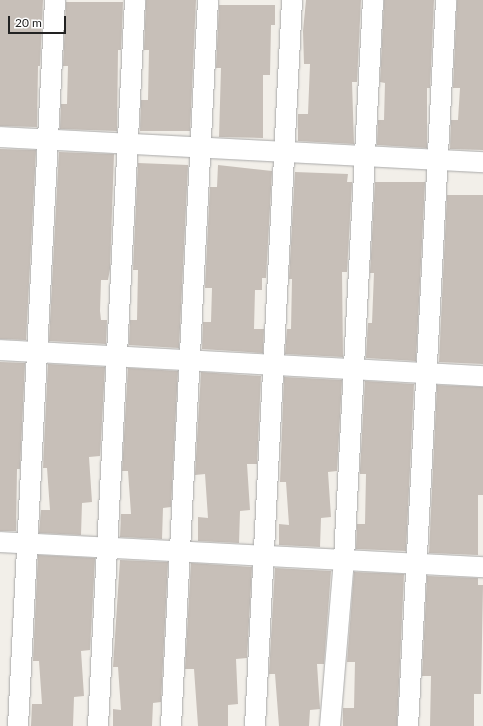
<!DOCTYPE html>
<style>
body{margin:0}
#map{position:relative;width:483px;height:726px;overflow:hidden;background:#f2efe9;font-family:Lato,sans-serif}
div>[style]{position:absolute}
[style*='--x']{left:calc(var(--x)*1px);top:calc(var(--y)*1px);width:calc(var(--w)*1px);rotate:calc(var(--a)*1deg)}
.building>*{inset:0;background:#c7bfb8}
.roads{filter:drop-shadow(0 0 1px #a9a9a9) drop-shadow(0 0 1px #a9a9a9)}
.minor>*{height:20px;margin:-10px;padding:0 10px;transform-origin:10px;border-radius:10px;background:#fff}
span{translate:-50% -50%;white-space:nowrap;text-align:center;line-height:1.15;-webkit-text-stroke:3px #fff;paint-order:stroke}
.scale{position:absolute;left:8px;top:16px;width:58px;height:18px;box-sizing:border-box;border:2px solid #222;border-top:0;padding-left:5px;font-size:12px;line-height:14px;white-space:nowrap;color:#222;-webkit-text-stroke:3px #fff;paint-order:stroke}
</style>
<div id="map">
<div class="building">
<i style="clip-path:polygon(0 0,43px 0,40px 66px,38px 66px,37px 127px,0 126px)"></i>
<i style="clip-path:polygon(146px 0,196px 0,190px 131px,140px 131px,141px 100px,148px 100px,149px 50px,144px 50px)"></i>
<i style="clip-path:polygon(306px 0,361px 0,357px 82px,352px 82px,354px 144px,298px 141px,298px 114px,308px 114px,310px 64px,304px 64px,303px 31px)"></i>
<i style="clip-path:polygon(384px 0,434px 0,430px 88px,427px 88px,427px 148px,377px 145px,378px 120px,384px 120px,385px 83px,380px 82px)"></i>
<i style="clip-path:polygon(457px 0,483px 0,483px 150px,450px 149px,451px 120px,458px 120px,460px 88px,453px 88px)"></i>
<i style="clip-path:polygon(66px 2px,123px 2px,121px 50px,118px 50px,117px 131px,60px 129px,61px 104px,67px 104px,68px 66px,63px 66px)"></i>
<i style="clip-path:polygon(219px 5px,275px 5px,275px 25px,271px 25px,270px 75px,263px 75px,263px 138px,219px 137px,221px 68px,216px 68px)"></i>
<i style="clip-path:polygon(0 149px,36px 150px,26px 340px,0 339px)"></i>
<i style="clip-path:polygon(59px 152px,114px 154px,110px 269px,108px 280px,101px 280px,100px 311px,101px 320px,107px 320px,106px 344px,49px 341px)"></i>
<i style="clip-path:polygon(138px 163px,188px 165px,179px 348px,129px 345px,130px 320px,137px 320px,138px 270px,133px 270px)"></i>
<i style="clip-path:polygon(218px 165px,272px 171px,266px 278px,262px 278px,262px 290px,255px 290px,254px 329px,264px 329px,263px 353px,202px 349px,203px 322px,211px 322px,212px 288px,205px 288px,210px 187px,217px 187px)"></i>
<i style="clip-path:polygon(295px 172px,348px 174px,347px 182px,352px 182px,347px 272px,342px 272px,343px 357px,285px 354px,287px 329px,291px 329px,292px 279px,289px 279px)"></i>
<i style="clip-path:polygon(375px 182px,425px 182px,416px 361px,366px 358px,368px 323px,372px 323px,374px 273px,370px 273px)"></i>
<i style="clip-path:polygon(447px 195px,483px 195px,483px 364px,439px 362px)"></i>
<i style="clip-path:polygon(0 362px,25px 363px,20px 469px,17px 469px,16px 531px,0 531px)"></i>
<i style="clip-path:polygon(48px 364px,105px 367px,100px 456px,89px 457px,92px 502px,82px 503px,81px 535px,39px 533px,41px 510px,50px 510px,47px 468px,43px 468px)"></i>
<i style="clip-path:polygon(128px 368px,178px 371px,171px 507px,163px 508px,162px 539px,120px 537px,121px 514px,131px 514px,128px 471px,122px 471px)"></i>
<i style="clip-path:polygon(201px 372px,261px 376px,257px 464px,247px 464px,250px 510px,240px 511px,239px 543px,198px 541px,198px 517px,208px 518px,205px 474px,195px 475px)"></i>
<i style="clip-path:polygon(284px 377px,342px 380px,337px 471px,328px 472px,331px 517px,321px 518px,320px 547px,279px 545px,279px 524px,289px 525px,286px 482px,280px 482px)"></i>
<i style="clip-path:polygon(365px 381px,414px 384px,406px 551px,356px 549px,357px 524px,365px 524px,366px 474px,360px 474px,360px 470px)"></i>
<i style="clip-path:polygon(437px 385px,483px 387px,483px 495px,478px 495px,478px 555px,429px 553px)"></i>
<i style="clip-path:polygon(38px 555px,95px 558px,90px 650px,81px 651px,84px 696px,74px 697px,73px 726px,31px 726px,32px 704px,42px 704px,39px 661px,33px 661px)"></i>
<i style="clip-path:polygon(120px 560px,168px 562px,161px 702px,153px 703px,152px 726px,113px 726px,113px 709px,121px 710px,118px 667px,113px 667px)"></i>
<i style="clip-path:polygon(191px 563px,252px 567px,247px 658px,236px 659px,238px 704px,228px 705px,228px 726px,198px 726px,194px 669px,185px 669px)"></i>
<i style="clip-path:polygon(275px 568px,331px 571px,324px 664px,317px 664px,320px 709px,310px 710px,309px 726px,279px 726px,275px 674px,269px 674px)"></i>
<i style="clip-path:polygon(354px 572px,404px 574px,397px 726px,343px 726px,343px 708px,354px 708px,355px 662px,347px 662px)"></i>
<i style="clip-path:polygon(427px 576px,478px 578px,478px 585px,483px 585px,481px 694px,474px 694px,474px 726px,430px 726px,431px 676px,422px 676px)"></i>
</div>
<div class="roads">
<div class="minor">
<i style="--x:0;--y:137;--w:484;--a:3"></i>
<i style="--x:0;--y:350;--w:484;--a:3.1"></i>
<i style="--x:0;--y:542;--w:484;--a:3"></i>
<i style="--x:18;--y:726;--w:727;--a:-87.08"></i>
<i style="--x:98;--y:726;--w:727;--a:-87.08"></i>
<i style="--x:171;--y:726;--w:727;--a:-87.08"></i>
<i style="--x:255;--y:726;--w:727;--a:-87.08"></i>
<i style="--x:330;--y:726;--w:168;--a:-85.2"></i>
<i style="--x:344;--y:559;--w:560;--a:-87.03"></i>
<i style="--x:408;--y:726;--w:727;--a:-87"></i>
</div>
</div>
<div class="scale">20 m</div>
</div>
